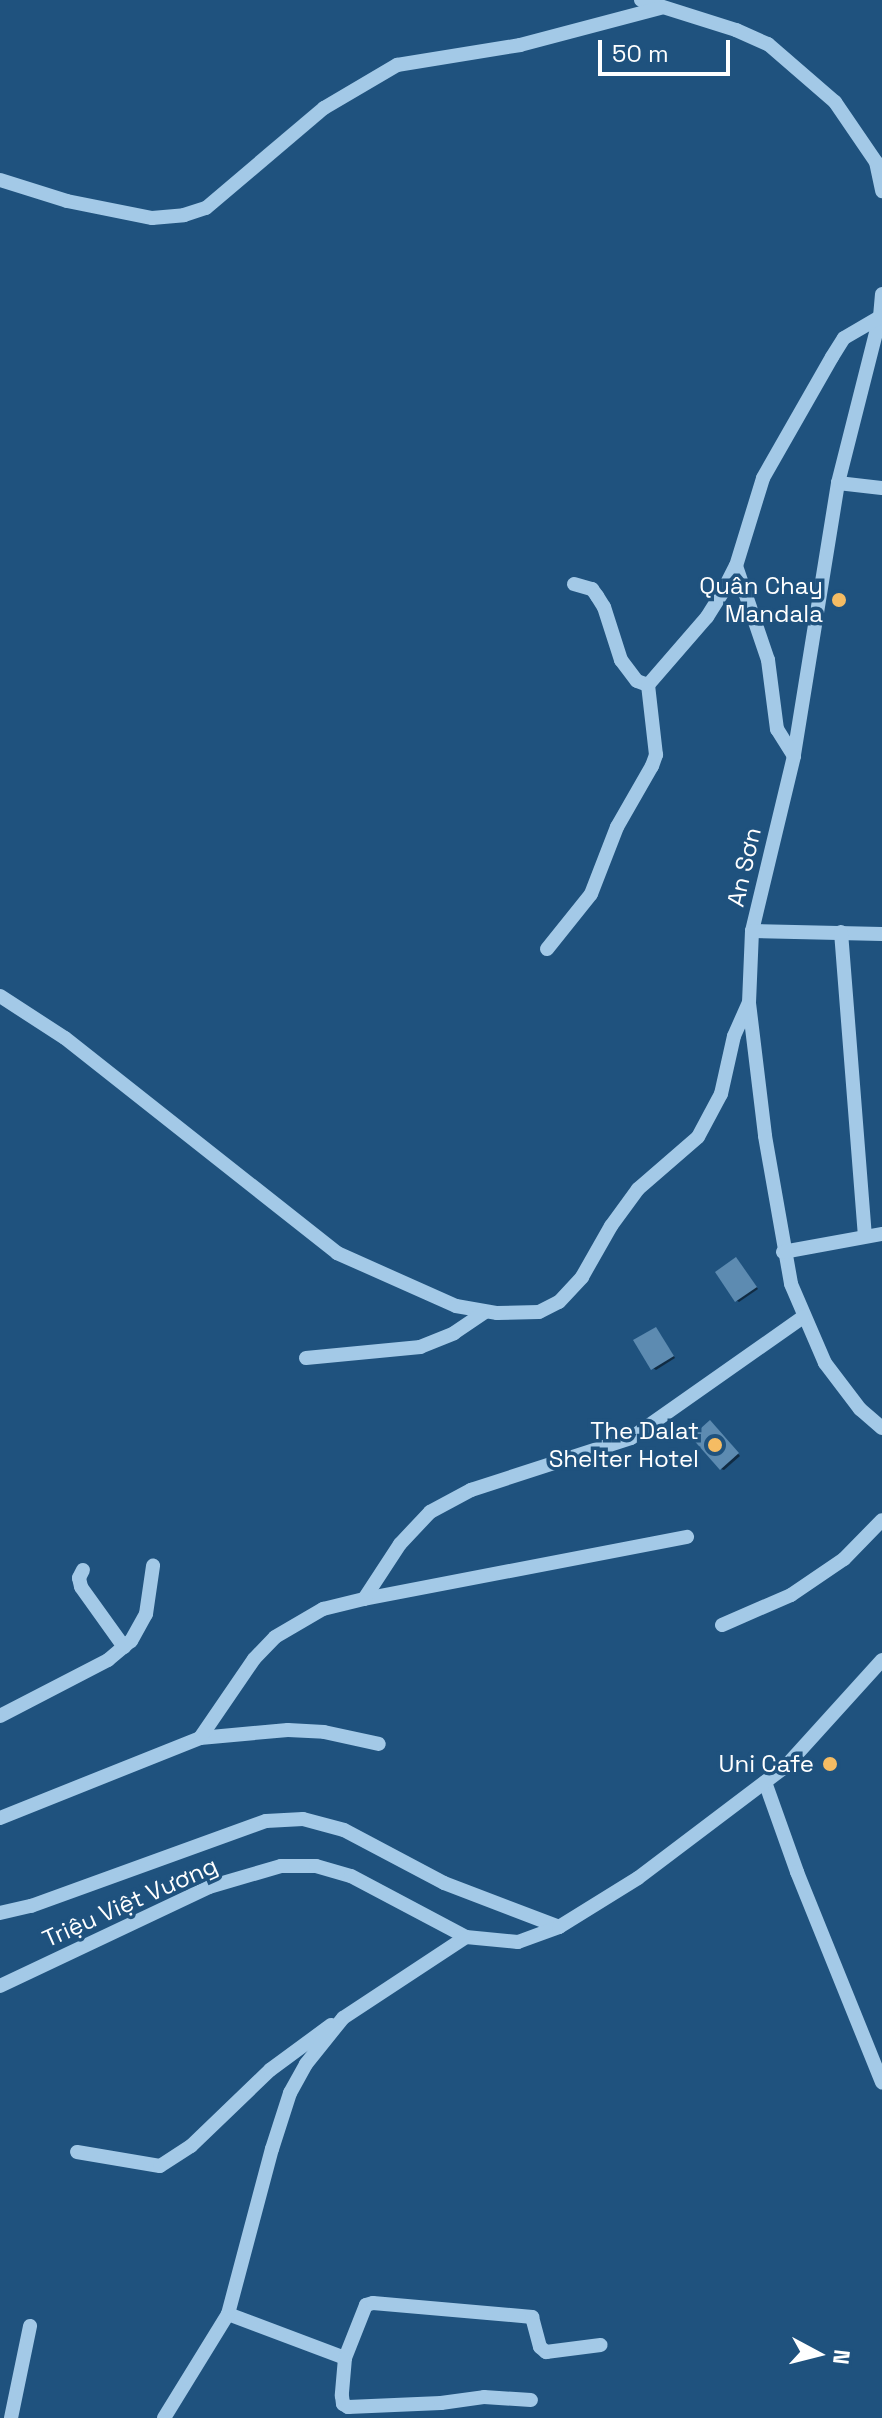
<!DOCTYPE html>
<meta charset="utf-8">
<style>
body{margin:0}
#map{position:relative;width:882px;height:2418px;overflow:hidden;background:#1f527e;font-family:"Space Grotesk",sans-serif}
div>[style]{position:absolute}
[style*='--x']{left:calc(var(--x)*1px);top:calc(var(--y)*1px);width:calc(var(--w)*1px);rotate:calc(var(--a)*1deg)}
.shadow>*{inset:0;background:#0007}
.building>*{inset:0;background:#5d8bb1}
.minor>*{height:14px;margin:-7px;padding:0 7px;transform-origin:7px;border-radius:7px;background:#a3c9e7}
.dots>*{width:22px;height:22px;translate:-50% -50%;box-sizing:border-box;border:4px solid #1f527e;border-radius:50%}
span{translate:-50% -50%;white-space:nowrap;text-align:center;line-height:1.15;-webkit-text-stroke:7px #1f527e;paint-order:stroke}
.poi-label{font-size:24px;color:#fff}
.right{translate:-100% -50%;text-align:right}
.street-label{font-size:24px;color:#fff}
.north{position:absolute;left:778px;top:2314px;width:80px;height:80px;-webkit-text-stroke:6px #1f527e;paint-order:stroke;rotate:97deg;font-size:22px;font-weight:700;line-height:32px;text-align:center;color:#fff}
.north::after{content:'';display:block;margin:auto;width:28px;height:36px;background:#fff;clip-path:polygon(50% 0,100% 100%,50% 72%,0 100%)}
.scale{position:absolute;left:598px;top:40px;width:132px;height:36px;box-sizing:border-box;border:4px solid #fff;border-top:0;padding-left:10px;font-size:24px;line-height:28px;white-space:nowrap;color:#fff;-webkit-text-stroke:6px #1f527e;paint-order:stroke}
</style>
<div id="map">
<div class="shadow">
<i style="clip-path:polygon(736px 1259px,758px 1289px,739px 1302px,736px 1300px)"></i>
<i style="clip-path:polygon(656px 1329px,675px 1358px,656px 1370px,653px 1368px)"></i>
<i style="clip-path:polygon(713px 1425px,740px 1456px,724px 1470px,721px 1469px)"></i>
</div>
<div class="building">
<i style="clip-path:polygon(736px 1257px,757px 1287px,735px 1302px,715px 1272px)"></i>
<i style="clip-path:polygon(656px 1327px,674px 1356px,651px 1370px,633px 1340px)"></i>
<i style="clip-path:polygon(710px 1420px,739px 1453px,720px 1470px,691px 1437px)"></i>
</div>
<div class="minor">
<i style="--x:641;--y:0;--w:100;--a:17.5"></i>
<i style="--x:736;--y:30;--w:35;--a:24"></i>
<i style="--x:768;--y:44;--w:89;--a:40.9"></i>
<i style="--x:835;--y:102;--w:73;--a:55.7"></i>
<i style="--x:876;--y:162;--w:30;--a:78"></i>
<i style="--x:0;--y:180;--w:70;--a:17.4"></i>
<i style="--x:67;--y:201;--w:87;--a:11.3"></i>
<i style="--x:152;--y:218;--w:32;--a:-5"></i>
<i style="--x:184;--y:215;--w:23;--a:-18"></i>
<i style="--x:206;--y:208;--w:155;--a:-40.3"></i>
<i style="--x:324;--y:108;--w:85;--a:-30.5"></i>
<i style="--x:397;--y:65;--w:125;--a:-9.2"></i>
<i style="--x:520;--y:45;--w:145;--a:-14.8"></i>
<i style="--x:882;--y:294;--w:23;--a:95"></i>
<i style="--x:880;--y:317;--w:171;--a:104.2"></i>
<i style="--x:838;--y:483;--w:277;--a:99.2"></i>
<i style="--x:794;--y:756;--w:180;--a:103.5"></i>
<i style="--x:752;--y:931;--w:72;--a:92.4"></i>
<i style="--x:749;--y:1003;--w:134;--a:83.1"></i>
<i style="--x:765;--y:1136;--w:150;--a:80"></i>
<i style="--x:791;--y:1284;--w:86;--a:66.7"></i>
<i style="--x:825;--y:1363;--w:58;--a:52.7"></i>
<i style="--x:860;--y:1409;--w:29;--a:41"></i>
<i style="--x:838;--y:483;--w:44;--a:6.5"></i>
<i style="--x:736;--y:566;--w:99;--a:71.2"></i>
<i style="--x:768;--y:660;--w:70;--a:82.6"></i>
<i style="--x:777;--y:729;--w:32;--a:58"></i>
<i style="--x:574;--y:584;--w:19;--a:16"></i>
<i style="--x:592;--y:589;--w:9;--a:54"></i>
<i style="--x:597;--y:596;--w:13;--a:58"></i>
<i style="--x:604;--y:607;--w:56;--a:72.2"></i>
<i style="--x:621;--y:660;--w:26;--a:53"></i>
<i style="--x:637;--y:681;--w:12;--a:20"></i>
<i style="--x:752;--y:931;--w:130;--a:1.3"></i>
<i style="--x:841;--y:932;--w:305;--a:85.5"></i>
<i style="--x:547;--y:949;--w:70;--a:-51.3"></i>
<i style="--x:591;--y:894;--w:72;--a:-68.8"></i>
<i style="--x:617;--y:827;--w:70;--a:-60.2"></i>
<i style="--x:652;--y:766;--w:12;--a:-70"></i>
<i style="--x:656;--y:755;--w:70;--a:-96.5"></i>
<i style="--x:648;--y:685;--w:90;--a:-49.1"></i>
<i style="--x:707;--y:617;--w:31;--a:-58"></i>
<i style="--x:723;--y:591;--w:28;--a:-63"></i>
<i style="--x:736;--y:566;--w:92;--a:-72.9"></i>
<i style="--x:763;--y:478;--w:139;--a:-60.3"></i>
<i style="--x:832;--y:357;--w:22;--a:-58"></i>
<i style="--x:844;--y:338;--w:42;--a:-30.3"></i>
<i style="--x:0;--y:996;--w:77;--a:32.9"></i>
<i style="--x:65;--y:1038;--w:347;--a:38.3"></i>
<i style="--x:337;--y:1253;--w:130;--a:24"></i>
<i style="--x:456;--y:1306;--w:42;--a:9.7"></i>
<i style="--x:497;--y:1313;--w:42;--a:-1.4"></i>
<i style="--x:539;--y:1312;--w:22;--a:-27"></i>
<i style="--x:559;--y:1302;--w:34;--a:-47"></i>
<i style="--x:582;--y:1277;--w:59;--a:-60.4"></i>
<i style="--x:611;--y:1226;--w:46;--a:-53.9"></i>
<i style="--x:638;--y:1189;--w:79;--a:-40.9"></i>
<i style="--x:698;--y:1137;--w:49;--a:-61.9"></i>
<i style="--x:721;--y:1094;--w:59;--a:-77.4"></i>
<i style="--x:734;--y:1036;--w:36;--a:-66"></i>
<i style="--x:783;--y:1252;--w:101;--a:-10.3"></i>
<i style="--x:306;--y:1358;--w:115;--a:-5.5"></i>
<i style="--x:420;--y:1347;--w:37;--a:-22"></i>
<i style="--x:454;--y:1333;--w:37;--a:-34"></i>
<i style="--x:83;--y:1570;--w:9;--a:117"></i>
<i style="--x:79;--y:1578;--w:9;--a:77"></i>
<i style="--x:81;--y:1587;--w:74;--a:54.4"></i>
<i style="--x:364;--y:1599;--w:329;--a:-10.9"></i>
<i style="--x:722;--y:1625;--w:75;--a:-23.5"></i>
<i style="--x:791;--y:1595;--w:64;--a:-34.2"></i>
<i style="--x:844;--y:1559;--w:54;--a:-45.7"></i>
<i style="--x:0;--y:1716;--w:122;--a:-27.4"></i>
<i style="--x:108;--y:1660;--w:30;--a:-40"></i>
<i style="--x:131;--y:1641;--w:31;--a:-61"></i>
<i style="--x:146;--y:1614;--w:49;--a:-81.7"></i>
<i style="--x:200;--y:1738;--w:88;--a:-5.2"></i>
<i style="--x:288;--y:1730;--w:36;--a:3"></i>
<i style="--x:324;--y:1732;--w:56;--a:12.3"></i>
<i style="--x:765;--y:1782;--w:96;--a:70.4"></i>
<i style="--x:797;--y:1872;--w:227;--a:68"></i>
<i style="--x:0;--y:1818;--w:215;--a:-21.8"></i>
<i style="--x:200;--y:1738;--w:96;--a:-55.6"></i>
<i style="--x:254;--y:1659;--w:30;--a:-46"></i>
<i style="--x:275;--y:1637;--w:56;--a:-30.3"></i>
<i style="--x:323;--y:1609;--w:42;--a:-13.7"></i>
<i style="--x:364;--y:1599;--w:66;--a:-56.8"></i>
<i style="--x:400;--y:1544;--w:44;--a:-46.8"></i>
<i style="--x:430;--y:1512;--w:47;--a:-28.2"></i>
<i style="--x:471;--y:1490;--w:168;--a:-18"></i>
<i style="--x:631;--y:1438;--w:210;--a:-35.1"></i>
<i style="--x:0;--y:1913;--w:32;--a:-13"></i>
<i style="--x:31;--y:1906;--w:250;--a:-19.9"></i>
<i style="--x:266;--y:1821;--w:37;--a:-3"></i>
<i style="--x:303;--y:1819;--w:42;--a:15"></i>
<i style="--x:344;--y:1830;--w:113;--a:27.9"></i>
<i style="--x:444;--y:1883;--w:123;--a:20.9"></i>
<i style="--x:0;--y:1986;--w:231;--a:-25.3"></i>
<i style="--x:209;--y:1887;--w:75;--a:-16.3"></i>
<i style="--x:281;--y:1866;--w:35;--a:0"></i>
<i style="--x:316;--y:1866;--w:36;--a:16"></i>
<i style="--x:351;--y:1876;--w:130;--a:27.9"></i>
<i style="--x:466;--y:1937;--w:52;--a:5.5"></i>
<i style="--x:518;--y:1942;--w:44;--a:-20.1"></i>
<i style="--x:559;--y:1927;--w:93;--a:-31.8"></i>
<i style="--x:638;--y:1878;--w:186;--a:-37.1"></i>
<i style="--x:786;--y:1766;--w:143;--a:-47.8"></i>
<i style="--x:77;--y:2152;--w:84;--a:9.6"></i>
<i style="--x:160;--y:2166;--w:37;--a:-33"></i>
<i style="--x:191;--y:2146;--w:110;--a:-43.9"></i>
<i style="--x:270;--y:2070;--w:76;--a:-36.4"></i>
<i style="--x:228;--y:2314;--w:125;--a:20.6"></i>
<i style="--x:345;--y:2358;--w:57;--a:-68.4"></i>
<i style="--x:366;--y:2305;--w:7;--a:-16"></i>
<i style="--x:373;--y:2303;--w:160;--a:5"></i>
<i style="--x:532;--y:2317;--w:31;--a:75"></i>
<i style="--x:540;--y:2347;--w:8;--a:40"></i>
<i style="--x:546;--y:2352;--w:55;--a:-7.3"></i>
<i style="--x:345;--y:2358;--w:38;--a:95"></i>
<i style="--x:342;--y:2396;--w:8;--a:83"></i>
<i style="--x:343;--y:2404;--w:6;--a:31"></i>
<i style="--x:348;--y:2407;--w:93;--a:-2.5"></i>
<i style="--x:441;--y:2403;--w:43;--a:-7.9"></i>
<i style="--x:484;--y:2397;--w:47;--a:3.7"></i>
<i style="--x:11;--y:2418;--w:94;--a:-78.3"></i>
<i style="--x:164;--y:2418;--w:122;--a:-58.4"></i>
<i style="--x:228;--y:2314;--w:171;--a:-75.1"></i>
<i style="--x:272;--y:2149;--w:59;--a:-72.2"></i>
<i style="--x:290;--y:2093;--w:33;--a:-61"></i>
<i style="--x:306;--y:2064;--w:59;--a:-51.2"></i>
<i style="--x:343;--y:2018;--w:147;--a:-33.4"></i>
</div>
<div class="dots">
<i style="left:839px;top:600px;background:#f5bc63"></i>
<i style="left:715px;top:1445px;background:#f5bc63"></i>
<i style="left:830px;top:1764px;background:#f5bc63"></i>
</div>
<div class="poi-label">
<span class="right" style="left:823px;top:600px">Quân Chay<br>Mandala</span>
<span class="right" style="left:699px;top:1445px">The Dalat<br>Shelter Hotel</span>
<span class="right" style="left:814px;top:1764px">Uni Cafe</span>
</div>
<div class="street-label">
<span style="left:744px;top:867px;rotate:-77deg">An Sơn</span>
<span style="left:130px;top:1902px;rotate:-24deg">Triệu Việt Vương</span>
</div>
<div class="north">N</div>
<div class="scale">50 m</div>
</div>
